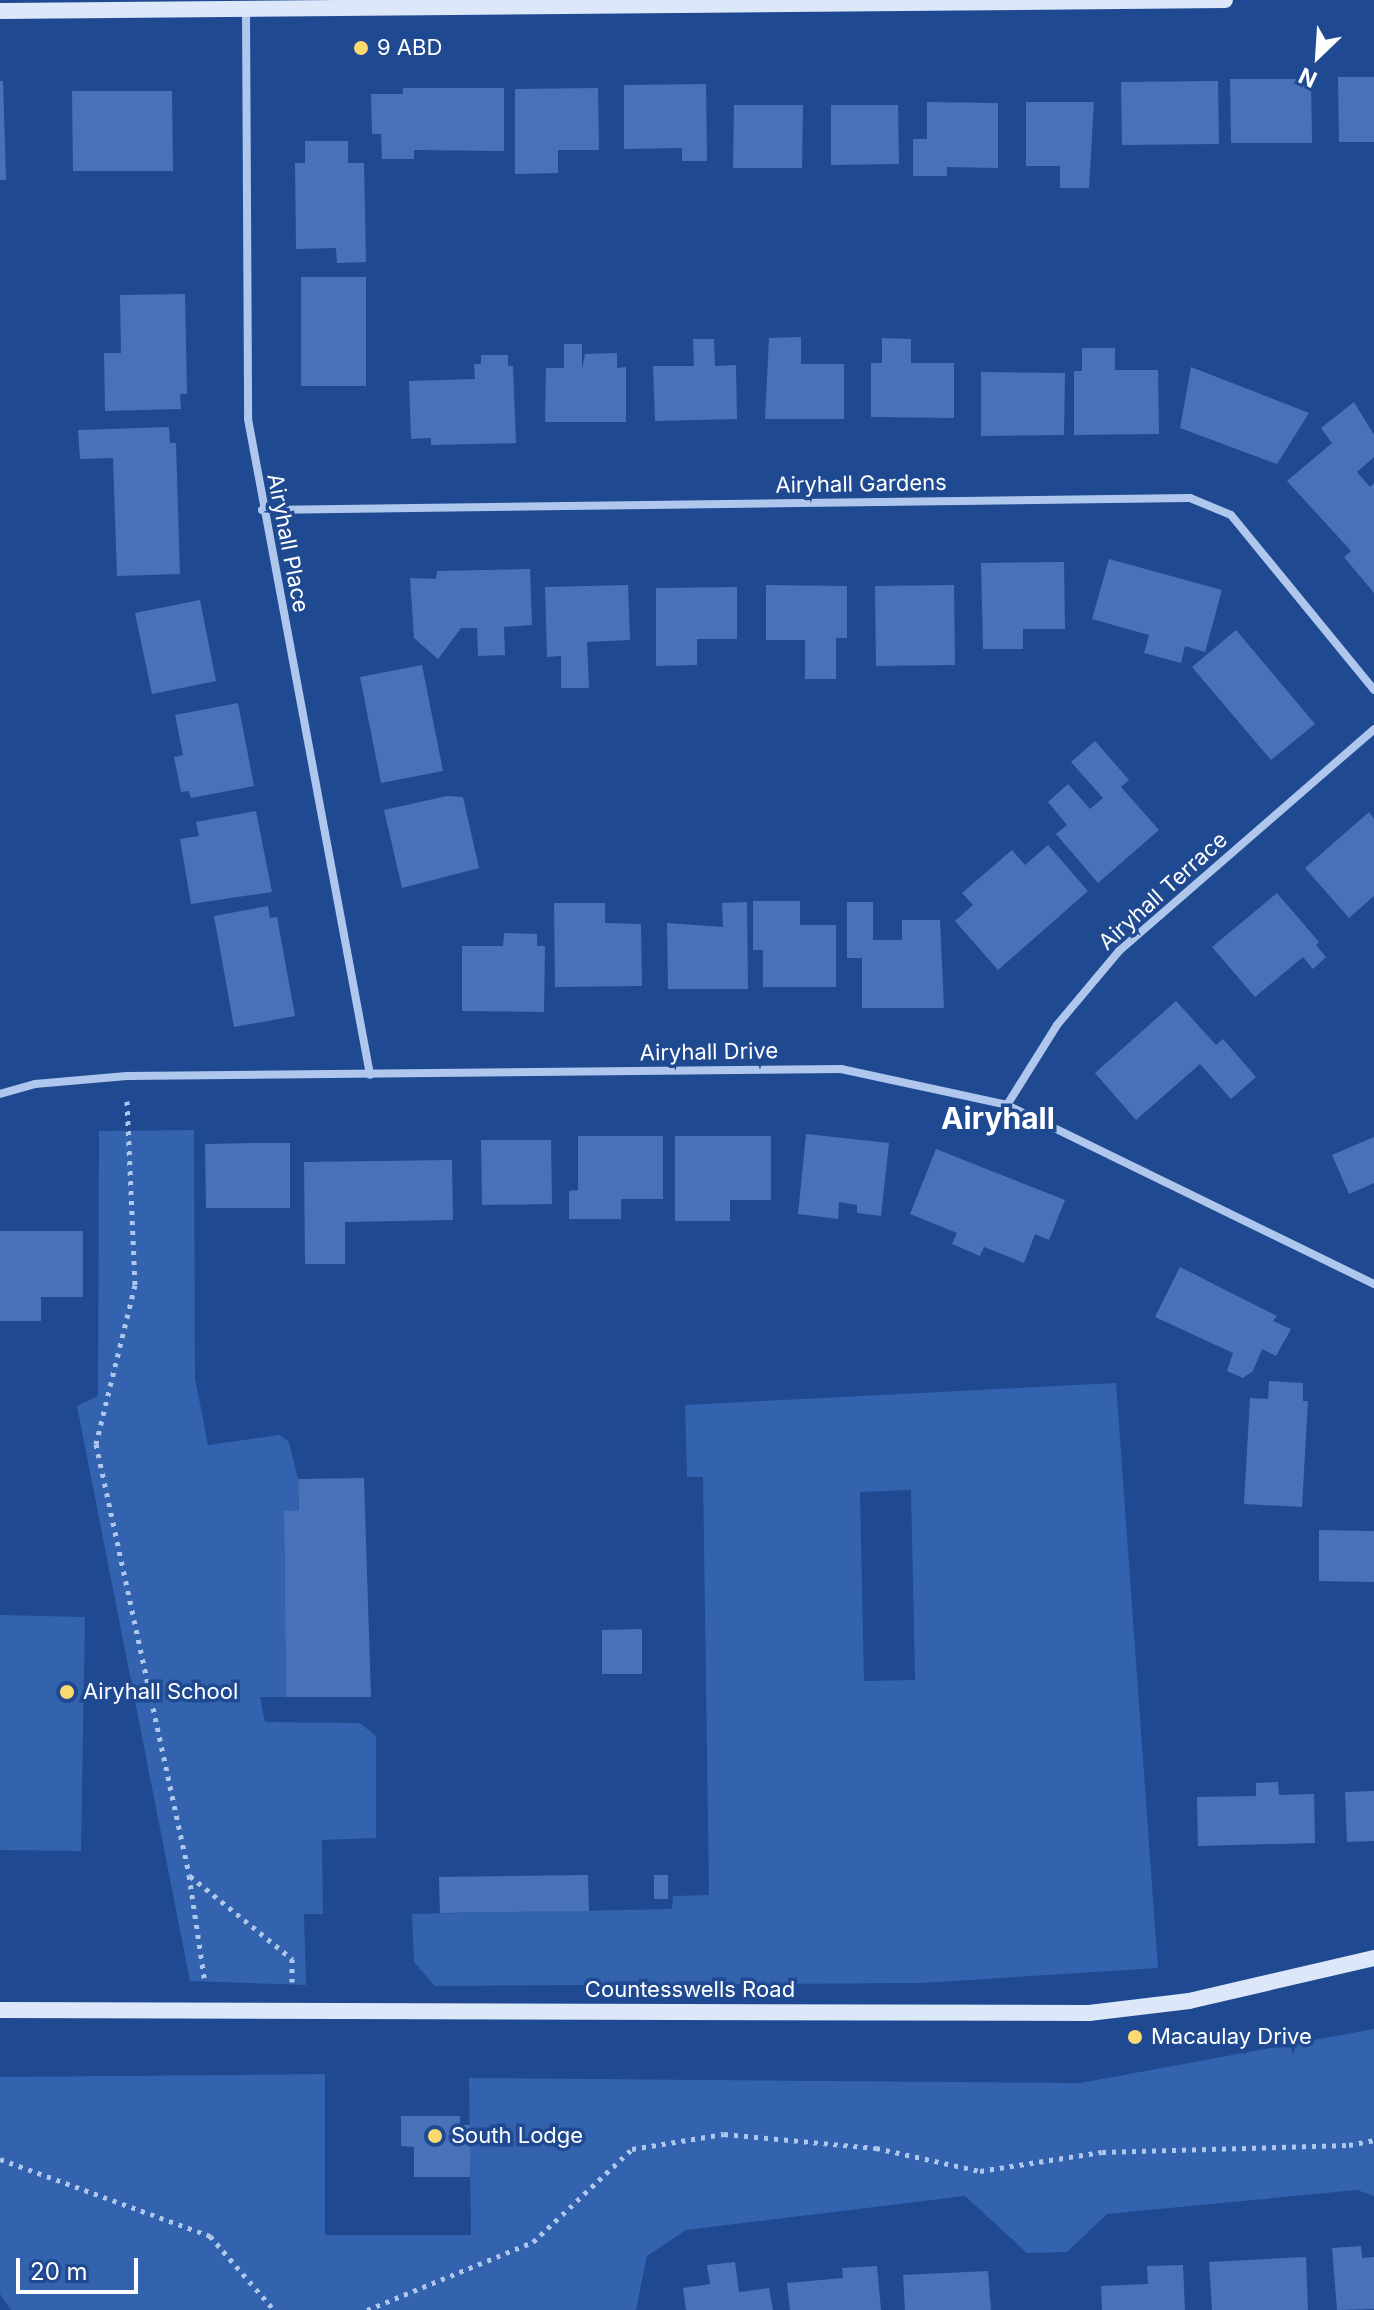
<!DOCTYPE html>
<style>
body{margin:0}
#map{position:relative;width:1374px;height:2310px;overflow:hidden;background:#1f4990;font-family:Inter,sans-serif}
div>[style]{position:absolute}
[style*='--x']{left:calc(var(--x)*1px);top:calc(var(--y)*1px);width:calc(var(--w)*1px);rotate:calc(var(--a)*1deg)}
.green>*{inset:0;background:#3362ae}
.building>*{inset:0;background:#4872b8}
.path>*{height:5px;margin-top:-2.5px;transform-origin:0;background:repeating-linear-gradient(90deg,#afc7ed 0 4px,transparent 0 10px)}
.street>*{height:8px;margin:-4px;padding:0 4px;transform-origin:4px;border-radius:4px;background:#afc7ed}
.secondary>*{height:16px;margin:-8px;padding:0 8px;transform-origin:8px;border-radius:8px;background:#dce7fa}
.dots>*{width:22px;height:22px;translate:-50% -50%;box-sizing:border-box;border:4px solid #1f4990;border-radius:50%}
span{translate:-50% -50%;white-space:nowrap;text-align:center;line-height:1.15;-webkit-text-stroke:7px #1f4990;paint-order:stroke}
.poi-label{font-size:22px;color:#fff}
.left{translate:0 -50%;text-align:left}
.street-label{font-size:22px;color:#fff}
.district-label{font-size:30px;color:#fff;font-weight:700}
.north{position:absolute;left:1278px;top:16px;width:80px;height:80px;-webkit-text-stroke:6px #1f4990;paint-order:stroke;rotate:205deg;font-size:22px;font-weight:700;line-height:32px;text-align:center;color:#fff}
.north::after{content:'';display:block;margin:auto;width:28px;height:36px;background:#fff;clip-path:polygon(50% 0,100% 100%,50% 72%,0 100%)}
.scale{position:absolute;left:16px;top:2258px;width:122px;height:36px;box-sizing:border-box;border:4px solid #fff;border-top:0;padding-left:10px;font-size:24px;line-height:28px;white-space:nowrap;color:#fff;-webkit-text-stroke:6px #1f4990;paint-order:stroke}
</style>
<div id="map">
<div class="green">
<i style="clip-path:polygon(194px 1130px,195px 1378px,208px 1445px,280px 1435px,289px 1442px,298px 1479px,299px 1511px,284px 1512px,286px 1697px,260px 1697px,265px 1722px,360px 1723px,376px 1736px,376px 1838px,322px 1840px,323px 1914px,304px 1914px,306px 1985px,190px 1981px,77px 1406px,98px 1396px,99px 1131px)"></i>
<i style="clip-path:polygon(evenodd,1116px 1383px,1158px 1968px,922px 1983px,435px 1986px,414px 1962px,412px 1914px,672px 1909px,673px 1896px,709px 1895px,703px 1477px,687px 1477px,685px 1405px,1116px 1383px,911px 1490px,915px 1680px,864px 1681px,860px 1492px,911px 1490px)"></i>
<i style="clip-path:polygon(0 1615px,85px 1617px,81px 1851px,0 1850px)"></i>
<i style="clip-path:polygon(1374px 2029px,1374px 2196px,1357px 2190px,1107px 2214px,1067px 2252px,1027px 2253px,965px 2196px,686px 2230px,647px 2256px,636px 2310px,11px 2310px,0 2294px,0 2077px,325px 2074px,325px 2235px,471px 2235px,469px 2078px,1080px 2083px)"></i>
</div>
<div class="building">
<i style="clip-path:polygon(1338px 77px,1374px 77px,1374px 142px,1339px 142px)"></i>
<i style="clip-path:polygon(1230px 79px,1311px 79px,1312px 143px,1231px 143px)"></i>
<i style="clip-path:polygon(0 81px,3px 81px,6px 180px,0 180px)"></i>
<i style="clip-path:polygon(1218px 81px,1219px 144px,1122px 145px,1121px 82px)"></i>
<i style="clip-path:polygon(706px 84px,707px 161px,682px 161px,682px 148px,624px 149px,624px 85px)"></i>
<i style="clip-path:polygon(403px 88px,504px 88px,504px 151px,414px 150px,414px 159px,382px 159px,381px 134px,372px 134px,371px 94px,403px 94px)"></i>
<i style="clip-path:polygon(598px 88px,599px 150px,558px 150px,558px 173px,515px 174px,515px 89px)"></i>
<i style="clip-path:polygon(72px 91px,172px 91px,173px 171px,73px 171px)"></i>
<i style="clip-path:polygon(927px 102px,998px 103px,998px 168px,947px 167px,947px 176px,913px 176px,913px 139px,927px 139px)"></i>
<i style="clip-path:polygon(1026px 102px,1094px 102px,1089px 188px,1060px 188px,1060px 166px,1026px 166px)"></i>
<i style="clip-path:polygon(734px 105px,803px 105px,802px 168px,733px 168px)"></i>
<i style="clip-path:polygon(831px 105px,898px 105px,899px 164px,831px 165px)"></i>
<i style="clip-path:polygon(305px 141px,348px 141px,348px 163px,364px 163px,366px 262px,337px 263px,336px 248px,296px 249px,295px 163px,305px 163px)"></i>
<i style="clip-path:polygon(301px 277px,366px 277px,366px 386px,301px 386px)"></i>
<i style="clip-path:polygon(185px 294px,187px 394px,180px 394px,181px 409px,105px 411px,104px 353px,121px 353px,120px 295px)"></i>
<i style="clip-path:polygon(801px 337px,801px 364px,844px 364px,844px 419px,765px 419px,769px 338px)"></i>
<i style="clip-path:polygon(882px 338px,911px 339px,911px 363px,954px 363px,954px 418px,871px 417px,871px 363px,882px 363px)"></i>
<i style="clip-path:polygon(693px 339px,714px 339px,715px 366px,736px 365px,737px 419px,655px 421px,653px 366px,694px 366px)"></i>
<i style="clip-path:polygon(564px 344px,582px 344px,582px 369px,585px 354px,617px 353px,617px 368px,626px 367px,626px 422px,545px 422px,546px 368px,564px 368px)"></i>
<i style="clip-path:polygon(1082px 348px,1115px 348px,1115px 370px,1158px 370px,1159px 434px,1074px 435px,1074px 371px,1082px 371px)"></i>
<i style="clip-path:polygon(481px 355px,508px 355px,508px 366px,513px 366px,516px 443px,431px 445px,431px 438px,411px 439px,409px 381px,475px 379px,474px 364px,481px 364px)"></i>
<i style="clip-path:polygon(1191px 367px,1309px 413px,1277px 464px,1180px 428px)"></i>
<i style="clip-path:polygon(981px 372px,1065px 373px,1064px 435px,981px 436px)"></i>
<i style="clip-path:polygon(1354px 402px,1374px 435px,1374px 457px,1357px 472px,1370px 487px,1374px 483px,1374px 593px,1344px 557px,1351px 551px,1287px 481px,1332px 443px,1321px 428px)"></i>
<i style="clip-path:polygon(169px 427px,170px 443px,176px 443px,180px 574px,117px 576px,113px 458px,80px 459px,78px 430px)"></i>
<i style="clip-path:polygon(1109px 559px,1222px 590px,1205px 652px,1185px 646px,1181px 663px,1144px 653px,1149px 635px,1092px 619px)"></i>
<i style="clip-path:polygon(1064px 562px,1065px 629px,1023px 629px,1023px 649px,983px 649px,981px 563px)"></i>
<i style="clip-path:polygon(530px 569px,532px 625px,504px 627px,505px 655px,478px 656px,477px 628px,461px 628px,438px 659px,414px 638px,410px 578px,436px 579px,437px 571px)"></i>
<i style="clip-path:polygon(628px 585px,630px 640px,587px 642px,589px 688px,561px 688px,561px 656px,547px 657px,545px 587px)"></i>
<i style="clip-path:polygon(766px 585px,847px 586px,847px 638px,836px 638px,836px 679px,805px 679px,805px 640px,766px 640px)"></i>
<i style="clip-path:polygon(954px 585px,955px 665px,876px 666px,875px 586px)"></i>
<i style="clip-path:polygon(737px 587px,737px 639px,697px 639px,697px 665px,656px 666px,656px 588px)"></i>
<i style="clip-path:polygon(200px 600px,216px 681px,152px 694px,135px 613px)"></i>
<i style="clip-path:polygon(1236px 630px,1315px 724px,1271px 760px,1192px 667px)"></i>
<i style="clip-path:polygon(422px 665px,443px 771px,381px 783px,360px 677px)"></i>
<i style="clip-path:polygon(238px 703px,254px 786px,191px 798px,189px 791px,181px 792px,174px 757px,183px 755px,175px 715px)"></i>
<i style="clip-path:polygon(1095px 741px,1129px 780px,1121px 787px,1159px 830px,1098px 883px,1056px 834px,1067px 825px,1048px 802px,1068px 784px,1090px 809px,1103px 798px,1071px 762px)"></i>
<i style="clip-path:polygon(447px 796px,463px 797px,479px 868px,402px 888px,384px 810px)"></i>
<i style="clip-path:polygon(256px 811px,272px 892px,191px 904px,180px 839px,199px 836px,196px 822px)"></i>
<i style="clip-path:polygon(1369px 812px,1374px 819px,1374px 896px,1349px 918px,1305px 868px)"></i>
<i style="clip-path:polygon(1048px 845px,1088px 891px,998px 970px,955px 921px,973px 905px,962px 893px,1012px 850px,1025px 865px)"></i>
<i style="clip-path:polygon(1277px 893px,1319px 942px,1316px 945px,1326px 957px,1313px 969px,1303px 957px,1255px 997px,1212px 947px)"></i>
<i style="clip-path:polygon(753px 901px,800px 901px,800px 925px,836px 925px,836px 987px,763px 987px,763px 950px,753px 950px)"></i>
<i style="clip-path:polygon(747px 902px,748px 989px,668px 989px,667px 923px,723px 927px,722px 903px)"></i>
<i style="clip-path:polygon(847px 902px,873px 902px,873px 940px,902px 940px,902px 920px,940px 920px,944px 1008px,862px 1008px,862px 958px,847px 958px)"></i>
<i style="clip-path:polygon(554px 903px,605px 903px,605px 923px,641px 924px,642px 986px,555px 987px)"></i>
<i style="clip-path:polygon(268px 906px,270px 918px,277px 917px,295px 1016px,234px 1027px,214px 916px)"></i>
<i style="clip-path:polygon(504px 933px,537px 934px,537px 946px,545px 946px,544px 1012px,462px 1011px,462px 946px,503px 946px)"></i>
<i style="clip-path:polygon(1176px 1001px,1216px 1045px,1223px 1039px,1256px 1077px,1231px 1099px,1200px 1064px,1136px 1120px,1095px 1073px)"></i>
<i style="clip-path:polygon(806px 1134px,889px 1143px,881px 1216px,857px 1213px,857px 1205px,839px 1202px,838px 1219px,798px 1214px)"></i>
<i style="clip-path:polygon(578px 1136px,663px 1136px,663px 1199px,621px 1199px,621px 1219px,569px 1219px,569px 1191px,578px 1190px)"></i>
<i style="clip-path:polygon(675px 1136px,771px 1136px,771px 1200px,730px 1200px,730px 1221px,675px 1221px)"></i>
<i style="clip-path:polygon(1374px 1137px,1374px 1183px,1349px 1194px,1332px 1155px)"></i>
<i style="clip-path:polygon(481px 1140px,551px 1140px,552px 1204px,482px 1205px)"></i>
<i style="clip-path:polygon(255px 1143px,290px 1143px,290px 1208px,206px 1208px,205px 1144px)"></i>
<i style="clip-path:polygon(936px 1149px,1065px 1200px,1049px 1240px,1035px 1234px,1024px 1263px,984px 1247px,980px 1256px,952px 1244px,957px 1233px,910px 1214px)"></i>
<i style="clip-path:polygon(452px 1160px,453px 1220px,345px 1222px,345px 1264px,305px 1264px,304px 1162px)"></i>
<i style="clip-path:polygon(0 1231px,83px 1231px,83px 1297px,41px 1297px,41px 1321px,0 1321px)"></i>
<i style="clip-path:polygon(1180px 1267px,1277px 1316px,1273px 1321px,1291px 1329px,1276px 1356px,1262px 1349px,1253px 1371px,1243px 1378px,1227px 1371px,1233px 1353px,1155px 1317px)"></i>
<i style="clip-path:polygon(1269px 1381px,1303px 1383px,1303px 1401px,1308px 1401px,1302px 1507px,1244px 1504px,1250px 1398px,1268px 1399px)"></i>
<i style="clip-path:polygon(364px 1478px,371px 1697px,286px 1697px,284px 1511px,299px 1511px,298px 1479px)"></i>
<i style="clip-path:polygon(1319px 1530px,1374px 1531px,1374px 1582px,1319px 1581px)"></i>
<i style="clip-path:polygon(642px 1629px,642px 1674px,602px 1674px,602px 1630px)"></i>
<i style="clip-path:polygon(1278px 1782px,1279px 1795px,1314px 1794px,1315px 1843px,1198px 1846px,1197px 1797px,1256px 1796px,1256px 1783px)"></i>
<i style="clip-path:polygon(1374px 1791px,1374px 1841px,1347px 1842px,1345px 1792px)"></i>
<i style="clip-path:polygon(588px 1875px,589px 1911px,440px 1913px,439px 1877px)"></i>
<i style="clip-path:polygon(654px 1875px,668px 1875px,668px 1899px,654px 1899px)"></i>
<i style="clip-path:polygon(401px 2116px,460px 2116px,460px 2125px,470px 2125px,470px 2177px,414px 2177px,414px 2147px,401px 2146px)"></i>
<i style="clip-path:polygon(1361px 2246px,1362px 2258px,1374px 2257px,1374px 2309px,1337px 2310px,1332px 2248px)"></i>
<i style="clip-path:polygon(1306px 2257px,1308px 2310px,1212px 2310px,1209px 2262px)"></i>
<i style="clip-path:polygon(735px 2262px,739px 2292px,769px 2288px,773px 2310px,686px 2310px,683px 2288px,710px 2284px,707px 2265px)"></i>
<i style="clip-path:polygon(1183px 2265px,1185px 2310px,1102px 2310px,1101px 2286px,1148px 2284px,1147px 2266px)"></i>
<i style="clip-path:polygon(877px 2266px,881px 2310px,790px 2310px,787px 2283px,843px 2278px,842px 2268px)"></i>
<i style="clip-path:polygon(988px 2271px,991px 2310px,905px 2310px,903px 2275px)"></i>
</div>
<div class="path">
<i style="--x:127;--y:1101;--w:184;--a:87.5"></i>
<i style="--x:135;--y:1285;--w:164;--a:103.8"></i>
<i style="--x:96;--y:1444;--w:441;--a:77.8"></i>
<i style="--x:189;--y:1875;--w:109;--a:81.6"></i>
<i style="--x:190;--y:1876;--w:132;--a:39.1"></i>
<i style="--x:292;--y:1959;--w:23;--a:90"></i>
<i style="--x:0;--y:2159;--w:224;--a:20.1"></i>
<i style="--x:210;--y:2236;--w:98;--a:49.1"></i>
<i style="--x:367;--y:2310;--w:179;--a:-22.3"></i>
<i style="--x:533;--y:2242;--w:136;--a:-43.2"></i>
<i style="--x:632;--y:2149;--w:93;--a:-9.3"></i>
<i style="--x:724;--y:2134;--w:153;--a:5.3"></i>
<i style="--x:876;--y:2148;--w:107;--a:12.5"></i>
<i style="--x:980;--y:2171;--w:123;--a:-8.9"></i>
<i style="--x:1102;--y:2152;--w:247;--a:-1.6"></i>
<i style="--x:1349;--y:2145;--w:25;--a:-11"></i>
</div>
<div class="street">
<i style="--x:246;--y:11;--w:408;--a:89.7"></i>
<i style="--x:248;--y:419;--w:667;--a:79.46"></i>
<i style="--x:262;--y:510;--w:928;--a:-0.74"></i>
<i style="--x:1190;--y:498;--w:44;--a:22.5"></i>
<i style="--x:1231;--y:515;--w:226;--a:50.7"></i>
<i style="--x:0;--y:1094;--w:36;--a:-16"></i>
<i style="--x:35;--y:1084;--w:92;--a:-5"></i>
<i style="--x:127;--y:1076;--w:714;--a:-0.56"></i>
<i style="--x:841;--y:1069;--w:170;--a:12.2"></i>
<i style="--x:1007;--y:1105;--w:408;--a:26"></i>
<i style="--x:1007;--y:1105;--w:94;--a:-58"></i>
<i style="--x:1057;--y:1025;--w:97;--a:-50"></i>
<i style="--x:1119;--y:951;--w:338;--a:-41"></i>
</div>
<div class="secondary">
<i style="--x:0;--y:11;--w:1225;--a:-0.51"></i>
<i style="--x:0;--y:2010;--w:1089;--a:0.16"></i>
<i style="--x:1089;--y:2013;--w:101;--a:-6.8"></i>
<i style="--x:1189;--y:2001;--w:190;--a:-13.1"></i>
</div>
<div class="dots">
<i style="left:361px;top:48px;background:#fbdb6f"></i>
<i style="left:67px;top:1692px;background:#fbdb6f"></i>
<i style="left:1135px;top:2037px;background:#fbdb6f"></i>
<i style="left:435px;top:2136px;background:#fbdb6f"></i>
</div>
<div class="poi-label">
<span class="left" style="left:377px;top:48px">9 ABD</span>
<span class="left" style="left:83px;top:1692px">Airyhall School</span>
<span class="left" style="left:1151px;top:2037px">Macaulay Drive</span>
<span class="left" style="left:451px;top:2136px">South Lodge</span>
</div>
<div class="street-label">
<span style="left:861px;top:484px;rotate:-1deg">Airyhall Gardens</span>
<span style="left:288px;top:543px;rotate:79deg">Airyhall Place</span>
<span style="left:1163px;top:891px;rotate:-42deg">Airyhall Terrace</span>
<span style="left:709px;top:1052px;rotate:-1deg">Airyhall Drive</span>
<span style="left:690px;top:1990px">Countesswells Road</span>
</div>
<div class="district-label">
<span style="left:998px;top:1118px">Airyhall</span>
</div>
<div class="north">N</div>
<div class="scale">20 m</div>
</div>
